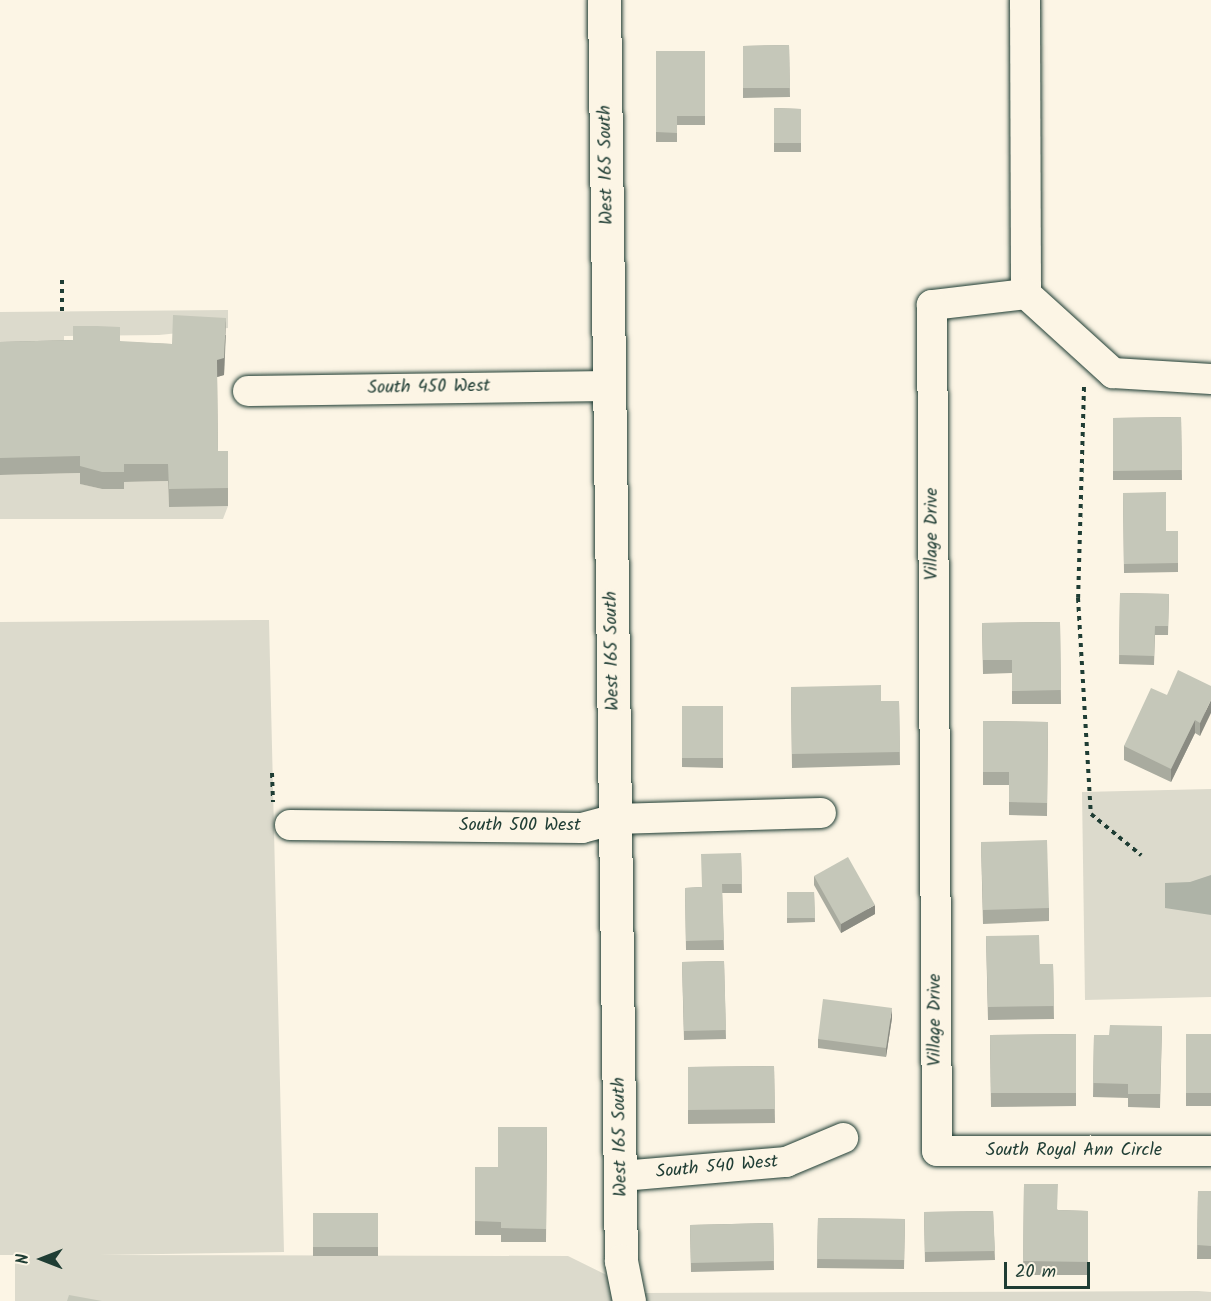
<!DOCTYPE html>
<style>
body{margin:0}
#map{position:relative;width:1211px;height:1301px;overflow:hidden;background:#fcf5e5;font-family:Kalam,sans-serif}
div>[style]{position:absolute}
[style*='--x']{left:calc(var(--x)*1px);top:calc(var(--y)*1px);width:calc(var(--w)*1px);rotate:calc(var(--a)*1deg)}
.green>*{inset:0;background:#dcdacc}
.water>*{inset:0;background:#aeb3a7}
.path>*{height:4px;margin-top:-2px;transform-origin:0;background:repeating-linear-gradient(90deg,#1f3d34 0 4.5px,transparent 0 9px)}
.roads{filter:drop-shadow(0 0 2px #1f3d34) drop-shadow(0 0 2px #1f3d34)}
.street>*{height:30px;margin:-15px;padding:0 15px;transform-origin:15px;border-radius:15px;background:#fcf5e5}
.secondary>*{height:33px;margin:-16.5px;padding:0 16.5px;transform-origin:16.5px;border-radius:16.5px;background:#fcf5e5}
.wall>*{inset:0;background:#a9ab9f}
.shaded-wall>*{inset:0;background:#8a8b82}
.building>*{inset:0;background:#c5c7b9}
span{translate:-50% -50%;white-space:nowrap;text-align:center;line-height:1.15;-webkit-text-stroke:6px #fcf5e5;paint-order:stroke}
.street-label{font-size:18px;color:#1f3d34}
.north{position:absolute;left:12px;top:1229px;width:60px;height:60px;-webkit-text-stroke:4px #fcf5e5;paint-order:stroke;rotate:270deg;font-size:16px;font-weight:700;line-height:24px;text-align:center;color:#1f3d34}
.north::after{content:'';display:block;margin:auto;width:21px;height:27px;background:#1f3d34;clip-path:polygon(50% 0,100% 100%,50% 72%,0 100%)}
.scale{position:absolute;left:1004px;top:1262px;width:86px;height:27px;box-sizing:border-box;border:3px solid #1f3d34;border-top:0;padding-left:8px;font-size:18px;line-height:21px;white-space:nowrap;color:#1f3d34;-webkit-text-stroke:4px #fcf5e5;paint-order:stroke}
</style>
<div id="map">
<div class="green">
<i style="clip-path:polygon(228px 310px,228px 328px,159px 335px,64px 336px,64px 357px,0 359px,0 312px)"></i>
<i style="clip-path:polygon(80px 473px,81px 484px,102px 489px,123px 489px,124px 482px,168px 481px,169px 506px,228px 506px,223px 519px,0 519px,0 475px)"></i>
<i style="clip-path:polygon(269px 620px,284px 1252px,99px 1255px,568px 1256px,643px 1293px,1198px 1291px,1211px 1292px,1211px 1301px,15px 1301px,15px 1255px,0 1255px,0 622px)"></i>
<i style="clip-path:polygon(1211px 789px,1211px 997px,1085px 1000px,1082px 792px)"></i>
</div>
<div class="water">
<i style="clip-path:polygon(1211px 875px,1211px 915px,1165px 908px,1165px 883px,1190px 882px)"></i>
</div>
<div class="path">
<i style="--x:62;--y:280;--w:32;--a:90"></i>
<i style="--x:1084;--y:387;--w:211;--a:91.6"></i>
<i style="--x:1078;--y:598;--w:216;--a:86.6"></i>
<i style="--x:1091;--y:814;--w:65;--a:39.4"></i>
<i style="--x:272;--y:773;--w:29;--a:88"></i>
</div>
<div class="roads">
<div class="street">
<i style="--x:1025;--y:0;--w:294;--a:89.8"></i>
<i style="--x:1026;--y:294;--w:95;--a:173.3"></i>
<i style="--x:932;--y:305;--w:846;--a:89.66"></i>
<i style="--x:937;--y:1151;--w:274;--a:0"></i>
<i style="--x:1026;--y:294;--w:118;--a:42.2"></i>
<i style="--x:1113;--y:373;--w:98;--a:3.5"></i>
<i style="--x:248;--y:391;--w:362;--a:-0.8"></i>
<i style="--x:290;--y:825;--w:292;--a:0.6"></i>
<i style="--x:582;--y:828;--w:34;--a:-15"></i>
<i style="--x:615;--y:819;--w:206;--a:-1.7"></i>
<i style="--x:622;--y:1176;--w:165;--a:-4.9"></i>
<i style="--x:786;--y:1162;--w:62;--a:-22.8"></i>
</div>
<div class="secondary">
<i style="--x:604;--y:0;--w:1261;--a:89.23"></i>
<i style="--x:621;--y:1261;--w:41;--a:78.7"></i>
</div>
</div>
<div class="wall">
<i style="clip-path:polygon(789px 45px,790px 97px,743px 98px,743px 46px)"></i>
<i style="clip-path:polygon(656px 51px,705px 51px,705px 125px,677px 125px,677px 142px,656px 142px)"></i>
<i style="clip-path:polygon(774px 108px,801px 109px,801px 152px,774px 152px)"></i>
<i style="clip-path:polygon(226px 335px,224px 375px,217px 377px,218px 451px,228px 451px,228px 506px,169px 507px,168px 481px,124px 482px,124px 489px,102px 489px,80px 484px,80px 473px,0 475px,0 342px,73px 340px,172px 344px)"></i>
<i style="clip-path:polygon(1181px 417px,1182px 480px,1113px 480px,1113px 418px)"></i>
<i style="clip-path:polygon(1123px 493px,1166px 531px,1178px 531px,1178px 572px,1124px 573px)"></i>
<i style="clip-path:polygon(1120px 593px,1169px 594px,1168px 635px,1155px 635px,1154px 665px,1119px 664px)"></i>
<i style="clip-path:polygon(1060px 622px,1061px 704px,1012px 704px,1012px 673px,983px 674px,982px 623px)"></i>
<i style="clip-path:polygon(1211px 686px,1200px 736px,1195px 733px,1171px 782px,1124px 760px,1124px 746px,1167px 695px)"></i>
<i style="clip-path:polygon(791px 687px,881px 701px,899px 701px,900px 765px,792px 768px)"></i>
<i style="clip-path:polygon(682px 706px,723px 706px,723px 768px,682px 767px)"></i>
<i style="clip-path:polygon(983px 721px,1048px 722px,1047px 816px,1009px 815px,1009px 785px,983px 785px)"></i>
<i style="clip-path:polygon(981px 842px,1049px 908px,1049px 921px,983px 924px)"></i>
<i style="clip-path:polygon(741px 853px,742px 893px,722px 893px,724px 950px,686px 950px,685px 888px,702px 887px)"></i>
<i style="clip-path:polygon(814px 876px,875px 914px,841px 933px,814px 885px)"></i>
<i style="clip-path:polygon(787px 892px,814px 892px,815px 922px,787px 923px)"></i>
<i style="clip-path:polygon(986px 936px,1040px 964px,1053px 964px,1054px 1019px,988px 1020px)"></i>
<i style="clip-path:polygon(724px 961px,726px 1039px,684px 1040px,682px 962px)"></i>
<i style="clip-path:polygon(892px 1018px,886px 1057px,818px 1048px,818px 1039px)"></i>
<i style="clip-path:polygon(1162px 1026px,1160px 1108px,1128px 1107px,1128px 1098px,1093px 1097px,1094px 1035px,1109px 1035px)"></i>
<i style="clip-path:polygon(1076px 1034px,1076px 1106px,991px 1107px,990px 1035px)"></i>
<i style="clip-path:polygon(1186px 1034px,1211px 1034px,1211px 1106px,1186px 1106px)"></i>
<i style="clip-path:polygon(774px 1066px,775px 1123px,688px 1124px,688px 1067px)"></i>
<i style="clip-path:polygon(547px 1127px,546px 1242px,501px 1242px,501px 1235px,475px 1235px,475px 1167px,498px 1167px)"></i>
<i style="clip-path:polygon(1024px 1184px,1058px 1210px,1088px 1211px,1088px 1275px,1023px 1275px)"></i>
<i style="clip-path:polygon(1198px 1191px,1211px 1191px,1211px 1259px,1197px 1259px)"></i>
<i style="clip-path:polygon(993px 1211px,995px 1260px,925px 1262px,924px 1212px)"></i>
<i style="clip-path:polygon(313px 1213px,378px 1213px,378px 1256px,313px 1256px)"></i>
<i style="clip-path:polygon(818px 1218px,905px 1219px,904px 1269px,817px 1268px)"></i>
<i style="clip-path:polygon(773px 1223px,774px 1270px,691px 1272px,690px 1225px)"></i>
</div>
<div class="shaded-wall">
<i style="clip-path:polygon(226px 318px,224px 375px,217px 377px,217px 360px)"></i>
<i style="clip-path:polygon(1211px 700px,1211px 713px,1200px 736px,1200px 723px)"></i>
<i style="clip-path:polygon(1195px 720px,1195px 733px,1171px 782px,1171px 769px)"></i>
<i style="clip-path:polygon(875px 905px,875px 914px,841px 933px,841px 924px)"></i>
<i style="clip-path:polygon(892px 1008px,892px 1018px,886px 1057px,886px 1048px)"></i>
</div>
<div class="building">
<i style="clip-path:polygon(789px 45px,790px 88px,743px 88px,743px 46px)"></i>
<i style="clip-path:polygon(656px 51px,705px 51px,705px 116px,677px 116px,677px 133px,656px 132px)"></i>
<i style="clip-path:polygon(774px 108px,801px 109px,801px 143px,774px 143px)"></i>
<i style="clip-path:polygon(173px 315px,226px 318px,224px 358px,217px 360px,218px 451px,228px 451px,228px 488px,169px 489px,168px 464px,124px 464px,124px 472px,102px 472px,80px 466px,80px 456px,0 458px,0 342px,73px 340px,73px 326px,97px 326px,120px 327px,120px 341px,172px 344px)"></i>
<i style="clip-path:polygon(1181px 417px,1182px 470px,1113px 471px,1113px 418px)"></i>
<i style="clip-path:polygon(1166px 492px,1166px 531px,1178px 531px,1178px 563px,1124px 564px,1123px 493px)"></i>
<i style="clip-path:polygon(1120px 593px,1169px 594px,1168px 626px,1155px 626px,1154px 656px,1119px 655px)"></i>
<i style="clip-path:polygon(1060px 622px,1061px 690px,1012px 691px,1012px 660px,983px 660px,982px 623px)"></i>
<i style="clip-path:polygon(1178px 670px,1211px 686px,1211px 700px,1200px 723px,1195px 720px,1171px 769px,1124px 746px,1151px 688px,1167px 695px)"></i>
<i style="clip-path:polygon(881px 685px,881px 701px,899px 701px,900px 752px,792px 754px,791px 687px)"></i>
<i style="clip-path:polygon(682px 706px,723px 706px,723px 758px,682px 758px)"></i>
<i style="clip-path:polygon(983px 721px,1048px 722px,1047px 803px,1009px 802px,1009px 772px,983px 772px)"></i>
<i style="clip-path:polygon(1047px 840px,1049px 908px,983px 910px,981px 842px)"></i>
<i style="clip-path:polygon(741px 853px,742px 884px,722px 884px,724px 940px,686px 941px,685px 888px,702px 887px,701px 854px)"></i>
<i style="clip-path:polygon(848px 857px,875px 905px,841px 924px,814px 876px)"></i>
<i style="clip-path:polygon(787px 892px,814px 892px,815px 918px,787px 918px)"></i>
<i style="clip-path:polygon(1039px 935px,1040px 964px,1053px 964px,1054px 1006px,988px 1007px,986px 936px)"></i>
<i style="clip-path:polygon(724px 961px,726px 1030px,684px 1031px,682px 962px)"></i>
<i style="clip-path:polygon(823px 999px,892px 1008px,886px 1048px,818px 1039px)"></i>
<i style="clip-path:polygon(1110px 1025px,1162px 1026px,1160px 1094px,1128px 1094px,1128px 1084px,1093px 1083px,1094px 1035px,1109px 1035px)"></i>
<i style="clip-path:polygon(1076px 1034px,1076px 1093px,991px 1093px,990px 1035px)"></i>
<i style="clip-path:polygon(1186px 1034px,1211px 1034px,1211px 1093px,1186px 1093px)"></i>
<i style="clip-path:polygon(774px 1066px,775px 1109px,688px 1110px,688px 1067px)"></i>
<i style="clip-path:polygon(498px 1127px,547px 1127px,546px 1229px,501px 1228px,501px 1222px,475px 1221px,475px 1167px,498px 1167px)"></i>
<i style="clip-path:polygon(1024px 1184px,1058px 1184px,1057px 1210px,1088px 1211px,1088px 1262px,1023px 1261px)"></i>
<i style="clip-path:polygon(1198px 1191px,1211px 1191px,1211px 1246px,1197px 1245px)"></i>
<i style="clip-path:polygon(993px 1211px,995px 1251px,925px 1252px,924px 1212px)"></i>
<i style="clip-path:polygon(313px 1213px,378px 1213px,378px 1247px,313px 1247px)"></i>
<i style="clip-path:polygon(818px 1218px,905px 1219px,904px 1260px,817px 1259px)"></i>
<i style="clip-path:polygon(773px 1223px,774px 1261px,691px 1263px,690px 1225px)"></i>
<i style="clip-path:polygon(69px 1295px,102px 1301px,67px 1301px)"></i>
</div>
<div class="street-label">
<span style="left:607px;top:165px;rotate:-91deg">West 165 South</span>
<span style="left:429px;top:388px;rotate:-1deg">South 450 West</span>
<span style="left:933px;top:534px;rotate:-90deg">Village Drive</span>
<span style="left:613px;top:651px;rotate:-91deg">West 165 South</span>
<span style="left:520px;top:826px">South 500 West</span>
<span style="left:936px;top:1020px;rotate:-90deg">Village Drive</span>
<span style="left:621px;top:1137px;rotate:-91deg">West 165 South</span>
<span style="left:1074px;top:1151px">South Royal Ann Circle</span>
<span style="left:717px;top:1168px;rotate:-5deg">South 540 West</span>
</div>
<div class="north">N</div>
<div class="scale">20 m</div>
</div>
